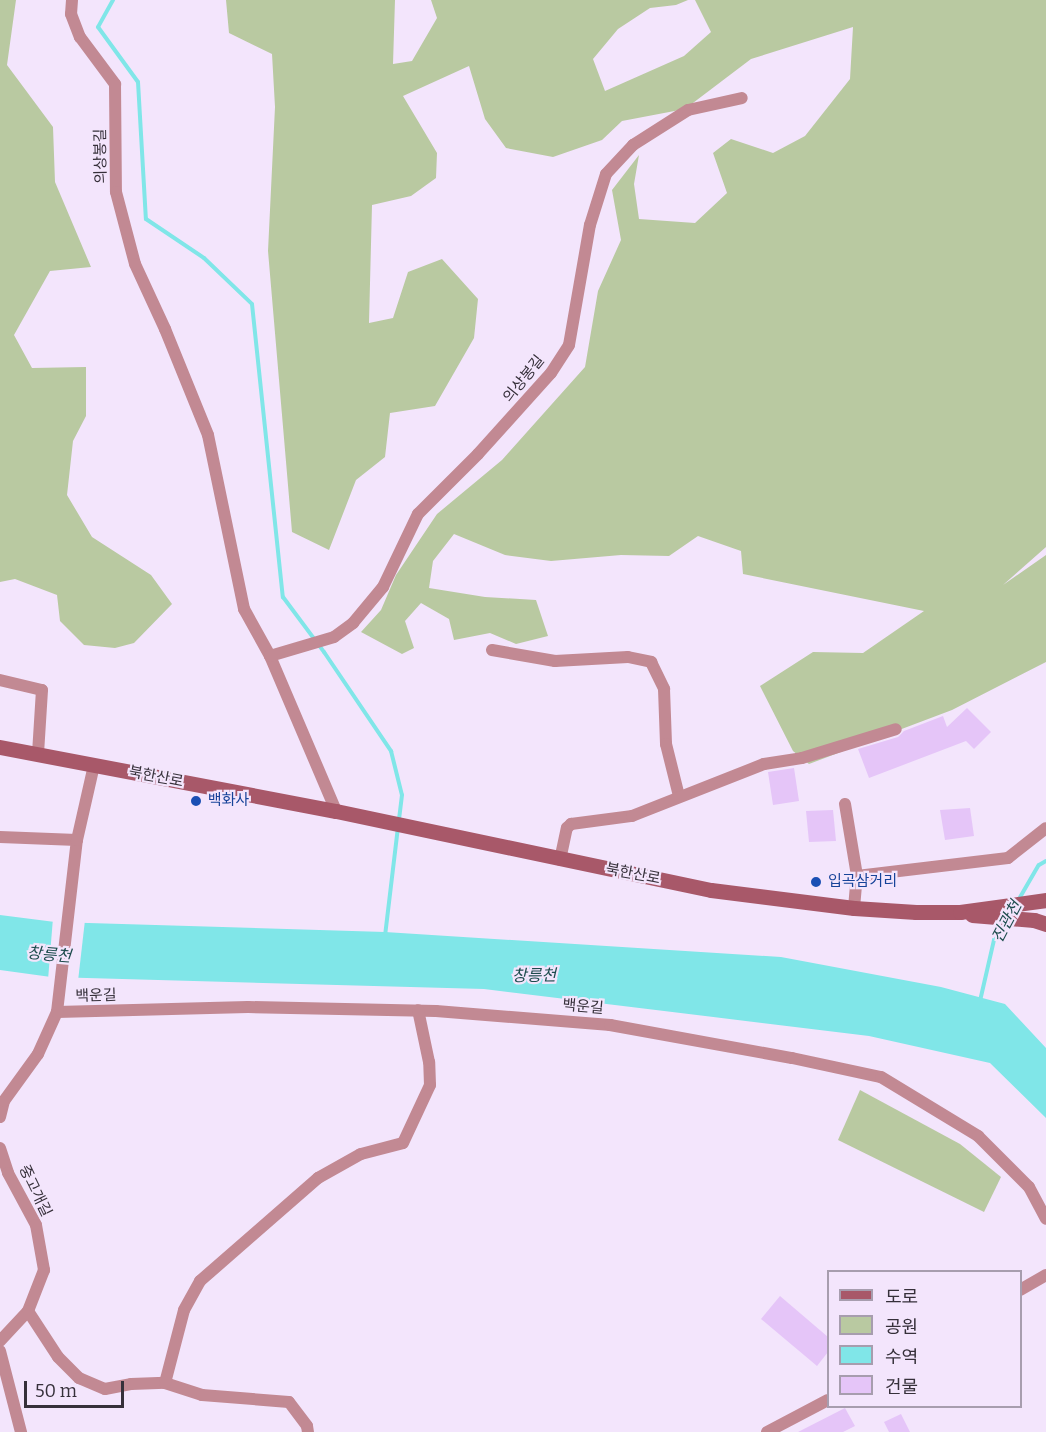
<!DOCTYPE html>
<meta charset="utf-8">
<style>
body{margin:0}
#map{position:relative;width:1046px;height:1432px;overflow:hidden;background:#f3e5fc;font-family:Bitter,"Noto Sans KR",serif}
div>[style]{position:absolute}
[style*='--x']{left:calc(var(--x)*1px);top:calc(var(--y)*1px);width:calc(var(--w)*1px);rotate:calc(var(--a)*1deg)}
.green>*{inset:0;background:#b9c9a1}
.water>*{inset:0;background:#80e6e8}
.pier>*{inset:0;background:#f3e5fc}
.stream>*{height:4px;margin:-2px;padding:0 2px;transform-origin:2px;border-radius:2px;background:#80e6e8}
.building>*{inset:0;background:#e5c5f8}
.minor>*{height:12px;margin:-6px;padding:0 6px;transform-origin:6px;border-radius:6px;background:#c28993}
.secondary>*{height:15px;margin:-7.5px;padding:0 7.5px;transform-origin:7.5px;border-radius:7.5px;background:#a85869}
.dots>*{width:16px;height:16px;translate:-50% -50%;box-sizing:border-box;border:3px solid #f3e5fc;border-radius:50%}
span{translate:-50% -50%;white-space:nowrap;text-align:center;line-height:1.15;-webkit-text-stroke:4.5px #f3e5fc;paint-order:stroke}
.street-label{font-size:15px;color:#36303a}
.transit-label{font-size:15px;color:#164399}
.left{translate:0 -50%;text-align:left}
.water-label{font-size:16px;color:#1d4c4d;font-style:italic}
.legend{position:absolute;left:827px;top:1270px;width:195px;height:138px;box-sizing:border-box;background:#f3e5fc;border:2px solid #a79dae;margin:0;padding:8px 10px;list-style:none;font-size:18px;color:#36303a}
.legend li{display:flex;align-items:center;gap:12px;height:30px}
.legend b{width:30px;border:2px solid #a79dae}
.scale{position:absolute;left:24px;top:1381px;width:100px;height:27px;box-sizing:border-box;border:3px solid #36303a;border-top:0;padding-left:8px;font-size:18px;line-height:21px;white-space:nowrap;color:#36303a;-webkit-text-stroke:4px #f3e5fc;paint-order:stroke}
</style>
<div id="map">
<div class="green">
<i style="clip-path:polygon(0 0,16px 0,7px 65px,53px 127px,55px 182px,91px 267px,50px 271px,14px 335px,32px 368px,86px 367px,86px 416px,73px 441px,67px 495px,92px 537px,151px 575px,172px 604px,134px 643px,115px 648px,84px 645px,60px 621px,57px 595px,15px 579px,0 582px)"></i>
<i style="clip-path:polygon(226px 0,395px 0,393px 64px,412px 61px,437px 18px,431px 0,688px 0,676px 5px,650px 8px,618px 29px,593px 59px,605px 91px,684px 56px,711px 32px,695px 0,1046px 0,1046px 547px,1003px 585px,1046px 555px,1046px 662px,952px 710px,809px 764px,793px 751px,760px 686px,813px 652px,863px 653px,924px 611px,743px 574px,741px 551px,698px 536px,669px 556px,621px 555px,551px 561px,505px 555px,454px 534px,433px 561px,429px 588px,485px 597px,536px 600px,548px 636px,516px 644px,490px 633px,454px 640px,449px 619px,421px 603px,405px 621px,414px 648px,402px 654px,361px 632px,381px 610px,396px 575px,437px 514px,502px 460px,585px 367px,598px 291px,621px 240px,612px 190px,639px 155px,634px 184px,639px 219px,695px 223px,727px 193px,713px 153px,731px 139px,773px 153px,805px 136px,850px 79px,853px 27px,751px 59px,685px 109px,622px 121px,602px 140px,553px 157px,506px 148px,485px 119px,469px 66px,403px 96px,437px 153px,436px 178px,411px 196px,372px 205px,369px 323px,393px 318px,408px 272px,442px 259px,478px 299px,474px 338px,435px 406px,390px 413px,385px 457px,356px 480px,329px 550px,292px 532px,268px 251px,275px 107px,272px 54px,229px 33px)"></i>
<i style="clip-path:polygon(860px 1090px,960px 1144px,1001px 1177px,984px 1212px,838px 1140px)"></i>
</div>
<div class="water">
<i style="clip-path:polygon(0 915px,55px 922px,385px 932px,781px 957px,941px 987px,1005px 1004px,1046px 1048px,1046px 1118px,990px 1063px,869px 1036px,484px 989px,51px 977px,0 970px)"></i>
</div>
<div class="pier">
<i style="clip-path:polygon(53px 918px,85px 920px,78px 981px,48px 980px)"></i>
</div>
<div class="stream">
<i style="--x:113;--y:0;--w:31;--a:119"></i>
<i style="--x:98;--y:27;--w:68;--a:54"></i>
<i style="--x:138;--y:82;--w:137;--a:86.7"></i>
<i style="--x:146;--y:219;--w:70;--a:33.9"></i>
<i style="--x:204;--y:258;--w:66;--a:43.8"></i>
<i style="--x:252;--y:304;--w:295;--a:84"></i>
<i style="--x:283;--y:597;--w:69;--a:53.3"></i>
<i style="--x:324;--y:652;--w:120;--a:55.9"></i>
<i style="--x:391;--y:751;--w:45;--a:76"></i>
<i style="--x:402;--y:795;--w:25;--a:97"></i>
<i style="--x:1019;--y:899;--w:39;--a:-60"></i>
<i style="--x:1039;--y:865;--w:8;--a:-30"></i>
<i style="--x:385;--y:936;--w:110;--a:-83.2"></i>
<i style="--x:980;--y:1001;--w:63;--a:-77.1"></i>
<i style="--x:994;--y:940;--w:22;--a:-58"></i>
</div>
<div class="building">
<i style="clip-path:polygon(967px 708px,991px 732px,974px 749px,966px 741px,869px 778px,858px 749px,898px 737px,904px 731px,943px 716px,947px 727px)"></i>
<i style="clip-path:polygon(794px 768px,799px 801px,773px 805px,768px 772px)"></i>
<i style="clip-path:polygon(970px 808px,974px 836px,945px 840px,940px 810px)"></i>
<i style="clip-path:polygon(833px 810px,836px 841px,809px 842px,806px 811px)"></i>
<i style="clip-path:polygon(780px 1296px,828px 1337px,828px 1352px,817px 1366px,761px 1319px)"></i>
<i style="clip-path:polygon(845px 1408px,855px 1426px,843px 1432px,798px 1432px)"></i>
<i style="clip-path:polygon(901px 1414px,910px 1432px,889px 1432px,884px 1422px)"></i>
</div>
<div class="minor">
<i style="--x:72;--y:0;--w:14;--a:94"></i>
<i style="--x:71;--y:14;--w:25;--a:69"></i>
<i style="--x:80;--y:37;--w:59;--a:53.3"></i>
<i style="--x:115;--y:84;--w:108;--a:89.5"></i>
<i style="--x:116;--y:192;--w:74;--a:75.2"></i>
<i style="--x:135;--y:264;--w:72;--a:65.2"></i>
<i style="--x:165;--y:329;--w:114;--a:67.9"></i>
<i style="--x:208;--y:435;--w:178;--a:78.3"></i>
<i style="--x:244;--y:609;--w:54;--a:61"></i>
<i style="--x:270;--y:656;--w:168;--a:66.9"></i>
<i style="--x:492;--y:650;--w:64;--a:9.9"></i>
<i style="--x:555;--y:661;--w:73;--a:-3.1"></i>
<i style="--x:628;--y:657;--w:24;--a:12"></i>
<i style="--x:651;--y:662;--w:30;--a:64"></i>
<i style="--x:664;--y:689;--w:55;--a:87.9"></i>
<i style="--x:666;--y:744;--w:54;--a:76"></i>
<i style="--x:270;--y:656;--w:67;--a:-16.5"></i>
<i style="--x:334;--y:637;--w:24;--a:-36"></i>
<i style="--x:353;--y:623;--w:47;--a:-50.2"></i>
<i style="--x:383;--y:587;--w:81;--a:-64.4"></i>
<i style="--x:418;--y:514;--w:85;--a:-45"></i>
<i style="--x:478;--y:454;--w:109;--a:-48"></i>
<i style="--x:551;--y:373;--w:33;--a:-57"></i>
<i style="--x:569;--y:345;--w:122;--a:-80.1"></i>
<i style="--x:590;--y:225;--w:53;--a:-72.6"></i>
<i style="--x:606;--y:174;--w:40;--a:-47"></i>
<i style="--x:633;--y:145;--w:65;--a:-32.5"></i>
<i style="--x:688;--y:110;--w:55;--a:-12.5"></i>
<i style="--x:0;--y:680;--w:43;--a:13.4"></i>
<i style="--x:42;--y:690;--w:64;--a:93.6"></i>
<i style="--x:845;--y:804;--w:73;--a:80.5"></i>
<i style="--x:0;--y:837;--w:77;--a:2.2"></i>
<i style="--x:560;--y:860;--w:33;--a:-78"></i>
<i style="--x:567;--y:828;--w:6;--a:-45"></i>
<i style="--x:571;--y:824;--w:62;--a:-7.5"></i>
<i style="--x:632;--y:816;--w:142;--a:-21.5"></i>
<i style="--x:764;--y:764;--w:38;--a:-9"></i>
<i style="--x:802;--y:758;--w:98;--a:-17.1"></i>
<i style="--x:854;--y:908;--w:32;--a:-85"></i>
<i style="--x:857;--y:876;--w:152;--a:-6.8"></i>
<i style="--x:1008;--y:858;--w:48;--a:-38.3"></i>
<i style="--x:57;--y:1012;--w:191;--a:-1.5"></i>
<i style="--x:248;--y:1007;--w:188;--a:1.2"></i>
<i style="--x:436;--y:1011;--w:175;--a:4.6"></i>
<i style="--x:610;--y:1025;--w:185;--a:10.3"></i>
<i style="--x:792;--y:1058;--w:91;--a:12.1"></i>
<i style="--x:881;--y:1077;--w:114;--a:31.3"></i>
<i style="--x:978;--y:1136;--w:72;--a:45"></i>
<i style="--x:1029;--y:1187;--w:36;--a:62"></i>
<i style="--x:0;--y:1117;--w:16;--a:-76"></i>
<i style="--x:4;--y:1101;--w:58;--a:-54.1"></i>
<i style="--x:38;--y:1054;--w:46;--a:-65.7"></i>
<i style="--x:57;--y:1012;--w:173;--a:-83.4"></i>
<i style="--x:77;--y:840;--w:77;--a:-77.2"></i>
<i style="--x:0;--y:1148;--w:26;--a:72"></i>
<i style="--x:8;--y:1173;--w:59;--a:61.7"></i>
<i style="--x:36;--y:1225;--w:46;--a:79.9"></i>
<i style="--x:44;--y:1270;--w:44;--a:111.3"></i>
<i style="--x:28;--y:1311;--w:41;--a:133"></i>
<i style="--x:1020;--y:1290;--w:30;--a:-30"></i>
<i style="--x:28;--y:1311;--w:55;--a:56.9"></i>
<i style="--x:58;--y:1357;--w:30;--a:45"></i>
<i style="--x:79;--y:1378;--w:28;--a:23"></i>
<i style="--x:105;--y:1389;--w:26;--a:-11"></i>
<i style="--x:131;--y:1384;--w:34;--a:-2"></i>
<i style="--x:165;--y:1383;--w:39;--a:18"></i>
<i style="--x:202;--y:1395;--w:87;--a:4.6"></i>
<i style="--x:289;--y:1402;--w:30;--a:53"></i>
<i style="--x:307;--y:1426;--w:6;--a:81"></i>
<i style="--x:0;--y:1351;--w:84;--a:75.5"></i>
<i style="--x:165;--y:1383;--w:75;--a:-75.4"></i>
<i style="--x:184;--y:1310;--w:33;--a:-61"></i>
<i style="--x:200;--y:1281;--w:157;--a:-41.1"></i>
<i style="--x:318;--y:1178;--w:49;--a:-29.2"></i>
<i style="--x:361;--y:1154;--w:43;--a:-14.7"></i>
<i style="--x:403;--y:1143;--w:64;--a:-65"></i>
<i style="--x:430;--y:1085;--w:23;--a:-92"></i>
<i style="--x:429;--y:1062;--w:53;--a:-101.9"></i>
<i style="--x:767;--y:1432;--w:69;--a:-27.7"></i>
</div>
<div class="secondary">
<i style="--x:0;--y:747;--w:342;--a:10.8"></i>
<i style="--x:336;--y:811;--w:383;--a:11.9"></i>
<i style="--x:711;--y:890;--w:144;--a:7.2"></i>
<i style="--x:854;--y:908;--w:62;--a:3.7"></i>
<i style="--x:916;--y:912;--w:44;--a:0"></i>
<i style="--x:960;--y:912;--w:87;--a:-7.9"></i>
<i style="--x:972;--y:915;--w:62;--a:4.6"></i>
<i style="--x:1034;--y:920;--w:13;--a:18"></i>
</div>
<div class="dots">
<i style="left:196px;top:801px;background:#1a4fb4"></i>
<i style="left:816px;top:882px;background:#1a4fb4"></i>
</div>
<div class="street-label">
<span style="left:101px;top:156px;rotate:-91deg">의상봉길</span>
<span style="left:524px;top:379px;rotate:-51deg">의상봉길</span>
<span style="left:156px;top:777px;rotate:11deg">북한산로</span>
<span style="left:633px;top:874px;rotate:11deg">북한산로</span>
<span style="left:96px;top:996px;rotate:-2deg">백운길</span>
<span style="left:583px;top:1007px;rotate:5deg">백운길</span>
<span style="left:35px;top:1191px;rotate:64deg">중고개길</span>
</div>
<div class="transit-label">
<span class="left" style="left:208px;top:801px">백화사</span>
<span class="left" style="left:828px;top:882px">입곡삼거리</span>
</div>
<div class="water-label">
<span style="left:1007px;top:922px;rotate:-62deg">진관천</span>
<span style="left:49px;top:955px;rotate:5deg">창릉천</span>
<span style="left:534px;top:976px;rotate:-1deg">창릉천</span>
</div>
<ul class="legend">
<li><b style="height:8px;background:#a85869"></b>도로</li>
<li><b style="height:16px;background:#b9c9a1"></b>공원</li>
<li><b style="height:16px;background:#80e6e8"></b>수역</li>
<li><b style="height:16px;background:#e5c5f8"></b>건물</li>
</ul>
<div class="scale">50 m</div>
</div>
